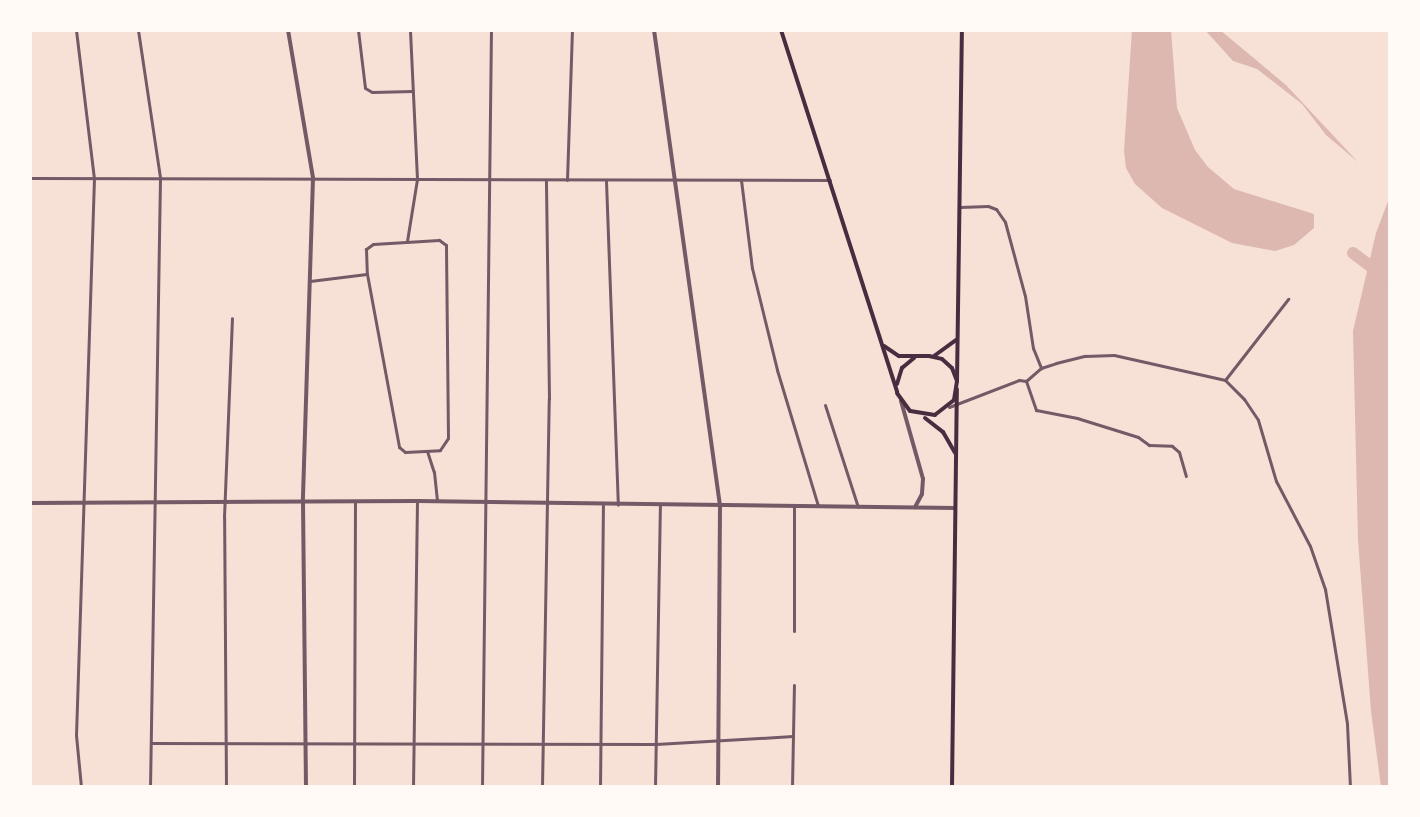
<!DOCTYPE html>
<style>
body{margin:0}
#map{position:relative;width:1420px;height:817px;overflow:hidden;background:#f7e1d7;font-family:"PT Sans Narrow",sans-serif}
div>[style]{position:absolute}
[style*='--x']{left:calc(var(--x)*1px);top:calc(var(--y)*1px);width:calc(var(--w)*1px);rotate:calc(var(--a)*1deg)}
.water>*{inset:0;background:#dcb8b0}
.river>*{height:12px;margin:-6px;padding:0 6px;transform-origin:6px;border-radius:6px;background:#dcb8b0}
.minor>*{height:3px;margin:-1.5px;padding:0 1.5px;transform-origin:1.5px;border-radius:1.5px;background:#755966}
.tertiary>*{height:4px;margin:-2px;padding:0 2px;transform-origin:2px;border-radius:2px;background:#755966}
.secondary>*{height:4px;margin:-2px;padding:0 2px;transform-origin:2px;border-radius:2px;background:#4a2c40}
span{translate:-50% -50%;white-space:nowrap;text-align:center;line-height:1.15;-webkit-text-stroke:6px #fffaf5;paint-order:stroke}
.frame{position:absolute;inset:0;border:32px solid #fffaf5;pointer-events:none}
</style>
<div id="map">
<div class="water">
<i style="clip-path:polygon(1132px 30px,1171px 30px,1177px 108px,1195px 150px,1208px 167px,1234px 189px,1314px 214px,1314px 228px,1294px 245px,1275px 251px,1232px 243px,1162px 208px,1135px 184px,1126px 168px,1124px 151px)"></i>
<i style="clip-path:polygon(1205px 30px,1220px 30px,1286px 85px,1358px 162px,1326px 135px,1302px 104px,1257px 69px,1233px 61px)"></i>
<i style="clip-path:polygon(1390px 196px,1390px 787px,1381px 787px,1371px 711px,1358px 540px,1353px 331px,1376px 233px)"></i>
</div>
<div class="river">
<i style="--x:1353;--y:253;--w:46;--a:37.1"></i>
</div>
<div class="minor">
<i style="--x:76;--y:30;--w:149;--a:83.1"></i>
<i style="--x:94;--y:178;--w:557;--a:91.85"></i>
<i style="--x:76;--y:735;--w:52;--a:84.5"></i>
<i style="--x:138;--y:30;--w:150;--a:81.5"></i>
<i style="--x:160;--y:178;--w:609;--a:90.94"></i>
<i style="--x:358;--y:30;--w:58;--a:83.1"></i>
<i style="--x:365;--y:88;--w:8;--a:30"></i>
<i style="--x:372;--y:92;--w:41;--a:-1.4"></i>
<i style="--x:30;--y:178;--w:800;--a:0.14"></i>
<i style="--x:567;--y:180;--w:150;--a:-88.1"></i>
<i style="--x:741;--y:180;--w:89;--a:82.9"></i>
<i style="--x:752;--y:268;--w:105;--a:76.2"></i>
<i style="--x:777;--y:370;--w:142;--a:73.2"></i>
<i style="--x:606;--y:181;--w:324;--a:87.9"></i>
<i style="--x:960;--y:207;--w:28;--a:-2"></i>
<i style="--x:988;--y:206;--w:9;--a:21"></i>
<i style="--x:996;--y:209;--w:16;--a:55"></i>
<i style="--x:1005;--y:222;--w:77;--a:74.9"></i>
<i style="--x:1025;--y:296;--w:53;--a:81.3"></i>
<i style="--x:1033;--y:348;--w:22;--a:68"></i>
<i style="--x:407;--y:241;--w:63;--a:-80.8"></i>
<i style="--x:417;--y:179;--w:149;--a:-92.7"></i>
<i style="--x:310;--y:281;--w:57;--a:-7"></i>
<i style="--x:367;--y:274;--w:176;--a:79.5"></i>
<i style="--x:399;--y:447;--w:8;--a:40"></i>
<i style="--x:405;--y:452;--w:35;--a:-3"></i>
<i style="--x:440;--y:450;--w:14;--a:-56"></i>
<i style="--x:448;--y:438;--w:193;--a:-90.6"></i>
<i style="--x:446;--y:245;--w:9;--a:-144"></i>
<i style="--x:439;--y:240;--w:66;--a:176.5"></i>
<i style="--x:373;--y:244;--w:9;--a:144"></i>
<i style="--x:366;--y:249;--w:25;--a:88"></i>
<i style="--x:1225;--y:380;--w:103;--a:-52.1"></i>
<i style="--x:1026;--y:381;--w:20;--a:-41"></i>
<i style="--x:1041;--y:368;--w:16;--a:-18"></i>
<i style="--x:1056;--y:363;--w:30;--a:-14"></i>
<i style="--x:1085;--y:356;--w:29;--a:-2"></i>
<i style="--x:1114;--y:355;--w:114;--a:12.7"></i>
<i style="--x:1225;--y:380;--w:27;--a:45"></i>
<i style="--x:1244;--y:399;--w:25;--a:56"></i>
<i style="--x:1258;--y:420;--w:64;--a:73.6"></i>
<i style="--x:1276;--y:481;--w:73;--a:62.4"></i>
<i style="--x:1310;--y:546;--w:46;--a:70.8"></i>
<i style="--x:1325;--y:589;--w:137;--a:80.7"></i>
<i style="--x:1347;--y:724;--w:63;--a:87.3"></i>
<i style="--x:1026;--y:381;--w:31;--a:71"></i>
<i style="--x:1036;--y:410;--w:42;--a:11"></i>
<i style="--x:1077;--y:418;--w:64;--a:17.3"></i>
<i style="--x:1138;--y:437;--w:14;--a:36"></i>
<i style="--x:1149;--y:445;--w:23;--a:2"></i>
<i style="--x:1172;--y:446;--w:9;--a:41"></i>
<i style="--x:1179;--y:452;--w:25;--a:74"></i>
<i style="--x:825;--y:405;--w:107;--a:72.1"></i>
<i style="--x:949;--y:407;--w:75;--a:-21.1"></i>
<i style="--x:1019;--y:380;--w:7;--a:8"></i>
<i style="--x:427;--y:451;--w:22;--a:72"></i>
<i style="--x:434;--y:472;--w:29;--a:84"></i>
<i style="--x:794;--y:507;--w:124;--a:90"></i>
<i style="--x:151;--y:743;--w:505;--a:0.11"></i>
<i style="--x:656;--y:744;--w:137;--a:-3.3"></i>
<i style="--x:226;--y:787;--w:270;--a:-90.4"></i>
<i style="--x:224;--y:517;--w:199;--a:-87.7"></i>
<i style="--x:354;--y:787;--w:284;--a:-89.8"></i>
<i style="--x:413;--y:787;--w:286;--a:-89.2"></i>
<i style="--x:482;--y:787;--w:757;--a:-89.32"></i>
<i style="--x:542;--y:787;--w:388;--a:-89"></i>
<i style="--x:549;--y:399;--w:219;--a:-90.8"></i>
<i style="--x:600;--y:787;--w:282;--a:-89.4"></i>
<i style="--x:655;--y:787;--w:282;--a:-89"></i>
<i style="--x:792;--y:787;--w:102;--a:-88.9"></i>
</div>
<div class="tertiary">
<i style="--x:288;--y:30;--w:150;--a:80.4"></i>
<i style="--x:313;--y:178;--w:324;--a:91.8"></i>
<i style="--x:303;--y:502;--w:285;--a:89.4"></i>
<i style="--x:654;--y:30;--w:481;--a:82.1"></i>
<i style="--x:720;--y:506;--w:281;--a:90.4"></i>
<i style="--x:901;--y:401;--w:81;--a:74.2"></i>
<i style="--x:923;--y:479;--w:15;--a:94"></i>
<i style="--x:922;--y:494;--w:15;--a:118"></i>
<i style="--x:30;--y:503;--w:387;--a:-0.3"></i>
<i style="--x:417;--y:501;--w:538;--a:0.75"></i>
</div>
<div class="secondary">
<i style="--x:781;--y:30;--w:380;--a:72.2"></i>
<i style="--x:884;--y:346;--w:18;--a:34"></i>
<i style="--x:899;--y:356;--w:30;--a:0"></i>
<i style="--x:929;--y:356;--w:13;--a:13"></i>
<i style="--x:942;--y:359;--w:13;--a:42"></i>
<i style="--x:952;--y:368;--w:14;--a:69"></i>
<i style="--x:957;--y:381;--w:19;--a:99"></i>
<i style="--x:954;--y:400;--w:24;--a:142"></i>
<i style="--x:935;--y:415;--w:25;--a:-171"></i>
<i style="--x:910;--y:411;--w:22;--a:-126"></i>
<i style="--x:934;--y:356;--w:27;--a:-36"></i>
<i style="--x:957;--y:381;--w:351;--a:-89.2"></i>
<i style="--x:897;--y:384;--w:17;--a:-73"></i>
<i style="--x:902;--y:368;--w:16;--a:-40"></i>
<i style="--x:925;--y:418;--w:23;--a:38"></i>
<i style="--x:943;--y:432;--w:24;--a:60"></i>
<i style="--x:952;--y:787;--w:398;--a:-89.3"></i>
</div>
<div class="frame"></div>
</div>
